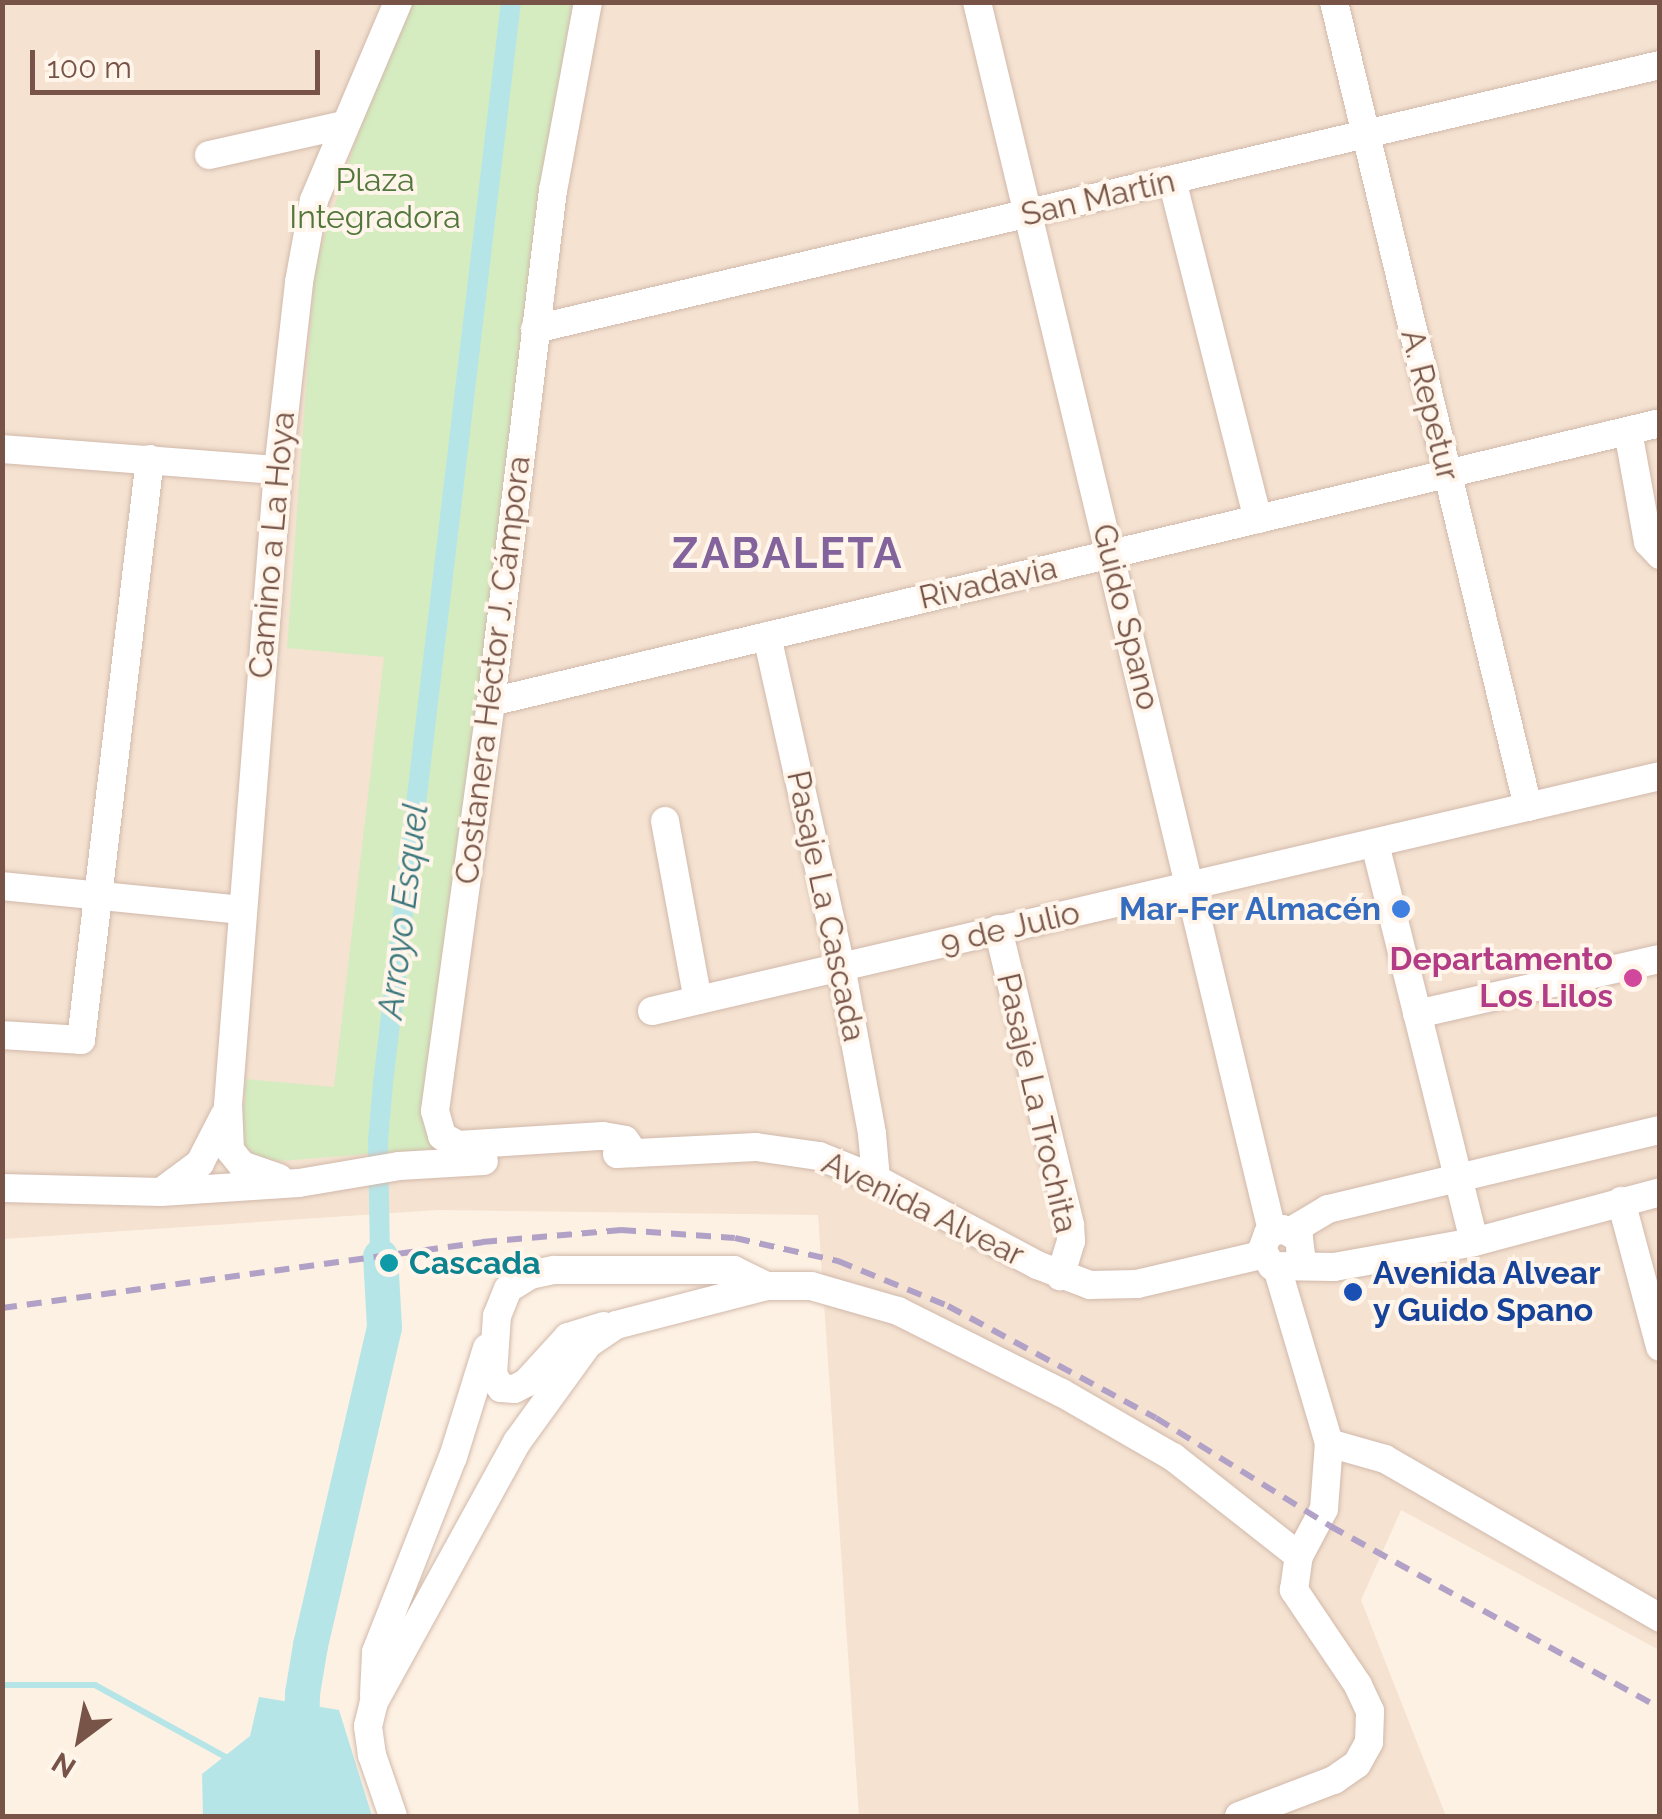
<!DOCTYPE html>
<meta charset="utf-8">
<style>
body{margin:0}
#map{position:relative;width:1662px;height:1819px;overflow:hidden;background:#fdf1e3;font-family:Raleway,sans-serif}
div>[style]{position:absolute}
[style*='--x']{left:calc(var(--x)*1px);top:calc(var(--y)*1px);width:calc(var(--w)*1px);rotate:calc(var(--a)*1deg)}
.residential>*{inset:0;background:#f5e2d1}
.green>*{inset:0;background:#d5ecc0}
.water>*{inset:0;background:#b6e5e8}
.stream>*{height:6px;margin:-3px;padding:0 3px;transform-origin:3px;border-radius:3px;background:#b6e5e8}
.canal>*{height:20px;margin:-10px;padding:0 10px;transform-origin:10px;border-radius:10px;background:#b6e5e8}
.river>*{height:35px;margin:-17.5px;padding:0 17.5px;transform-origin:17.5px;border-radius:17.5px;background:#b6e5e8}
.roads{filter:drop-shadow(0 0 2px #d1b9ab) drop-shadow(0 0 2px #d1b9ab)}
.minor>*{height:28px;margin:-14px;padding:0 14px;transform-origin:14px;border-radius:14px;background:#fff}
.rail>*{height:6px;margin-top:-3px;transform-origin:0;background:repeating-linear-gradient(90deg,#b2a1c7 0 15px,transparent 0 25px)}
.dots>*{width:28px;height:28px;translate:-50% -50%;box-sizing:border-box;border:5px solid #fff5ea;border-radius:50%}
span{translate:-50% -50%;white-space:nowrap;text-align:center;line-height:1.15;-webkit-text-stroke:8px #fff5ea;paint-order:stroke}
.park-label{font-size:32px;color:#52773c}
.street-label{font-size:32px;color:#775447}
.shop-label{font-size:32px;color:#366cbe;font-weight:700}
.right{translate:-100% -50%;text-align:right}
.hotel-label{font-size:32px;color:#b23c85;font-weight:700}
.culture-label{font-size:32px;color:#0d838f;font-weight:700}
.left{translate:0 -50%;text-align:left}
.transit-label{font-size:32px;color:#164399;font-weight:700}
.water-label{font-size:35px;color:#3a777d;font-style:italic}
.district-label{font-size:42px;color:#83639b;font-weight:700;letter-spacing:2.5px}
.frame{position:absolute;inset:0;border:5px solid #775447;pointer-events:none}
.north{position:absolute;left:30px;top:1689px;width:100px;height:100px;-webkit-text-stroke:8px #fff5ea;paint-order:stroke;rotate:212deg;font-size:28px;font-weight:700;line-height:40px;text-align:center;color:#775447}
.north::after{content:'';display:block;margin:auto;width:35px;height:45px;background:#775447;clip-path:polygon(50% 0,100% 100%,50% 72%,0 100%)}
.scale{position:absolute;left:30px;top:50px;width:290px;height:45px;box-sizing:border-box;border:5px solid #775447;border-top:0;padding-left:12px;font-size:30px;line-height:35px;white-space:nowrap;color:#775447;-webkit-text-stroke:8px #fff5ea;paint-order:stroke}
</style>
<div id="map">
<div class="residential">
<i style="clip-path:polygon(3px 3px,1659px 3px,1659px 1650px,1401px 1510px,1361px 1600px,1446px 1816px,859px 1816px,818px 1215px,438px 1210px,3px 1239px)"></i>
</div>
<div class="green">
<i style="clip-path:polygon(411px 3px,572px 3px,423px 1112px,444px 1148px,280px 1161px,255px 1156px,241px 1141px,246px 1079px,334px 1087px,384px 657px,287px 648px,315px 265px,369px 100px)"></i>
</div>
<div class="water">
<i style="clip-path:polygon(259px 1697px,339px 1710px,372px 1816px,203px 1816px,202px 1774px,250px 1736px)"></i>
</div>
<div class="stream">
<i style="--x:2;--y:1685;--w:93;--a:0"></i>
<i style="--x:95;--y:1685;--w:151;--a:28.9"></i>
</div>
<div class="canal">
<i style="--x:380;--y:1256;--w:115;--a:-91"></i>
<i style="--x:378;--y:1141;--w:58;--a:-85.1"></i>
<i style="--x:383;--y:1083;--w:1089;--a:-83.25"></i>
</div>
<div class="river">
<i style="--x:298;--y:1816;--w:123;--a:-88.1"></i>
<i style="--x:302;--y:1693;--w:49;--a:-80.5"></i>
<i style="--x:310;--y:1645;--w:326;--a:-76.9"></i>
<i style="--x:384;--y:1327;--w:71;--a:-93.2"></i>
</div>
<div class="roads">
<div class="minor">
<i style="--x:588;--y:2;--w:191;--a:100.5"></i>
<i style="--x:553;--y:190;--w:516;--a:96.9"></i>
<i style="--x:491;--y:702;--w:413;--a:97.8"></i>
<i style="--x:435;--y:1111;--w:26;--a:74"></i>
<i style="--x:442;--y:1136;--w:18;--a:29"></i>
<i style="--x:458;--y:1145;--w:145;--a:-3.6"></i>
<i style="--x:603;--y:1136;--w:22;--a:10"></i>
<i style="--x:625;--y:1140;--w:16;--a:55"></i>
<i style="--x:977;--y:2;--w:1264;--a:76.5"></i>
<i style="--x:1334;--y:2;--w:828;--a:76.45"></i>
<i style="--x:209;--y:155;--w:137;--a:-12.6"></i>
<i style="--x:1172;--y:180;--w:350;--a:75.8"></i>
<i style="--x:535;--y:329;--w:1156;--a:-13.21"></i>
<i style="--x:1628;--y:431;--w:113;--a:79.8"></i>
<i style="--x:1648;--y:542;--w:18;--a:47"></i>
<i style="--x:2;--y:449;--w:277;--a:4.4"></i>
<i style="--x:767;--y:636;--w:338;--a:77.4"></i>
<i style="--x:841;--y:966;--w:171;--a:79.5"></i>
<i style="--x:872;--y:1134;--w:45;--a:84.9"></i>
<i style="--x:491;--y:702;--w:1202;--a:-13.42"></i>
<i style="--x:665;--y:821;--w:182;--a:79.6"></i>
<i style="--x:1375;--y:844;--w:410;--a:76"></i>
<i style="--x:2;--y:886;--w:240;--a:5.7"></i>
<i style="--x:998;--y:929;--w:305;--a:76.3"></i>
<i style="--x:1070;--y:1225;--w:16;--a:86"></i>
<i style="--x:1071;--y:1241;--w:37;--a:107"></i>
<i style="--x:652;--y:1011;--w:1035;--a:-13.12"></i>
<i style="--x:1417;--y:1014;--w:249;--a:-12.8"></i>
<i style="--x:2;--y:1035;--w:79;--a:3.6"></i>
<i style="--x:81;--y:1040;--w:585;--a:-83.23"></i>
<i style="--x:617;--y:1154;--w:139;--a:-2.9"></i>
<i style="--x:756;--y:1147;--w:64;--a:8.1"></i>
<i style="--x:819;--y:1156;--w:61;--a:22"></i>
<i style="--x:876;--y:1179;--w:183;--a:28.1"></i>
<i style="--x:1037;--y:1265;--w:57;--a:20.7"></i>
<i style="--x:1090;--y:1285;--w:47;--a:-1.2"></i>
<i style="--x:1137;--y:1284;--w:128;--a:-13.1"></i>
<i style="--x:279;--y:1178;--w:39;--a:-161"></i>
<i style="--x:242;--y:1165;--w:19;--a:-129"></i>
<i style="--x:230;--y:1150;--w:45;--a:-92.5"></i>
<i style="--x:228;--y:1105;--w:637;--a:-85.5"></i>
<i style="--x:278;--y:470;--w:189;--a:-83.6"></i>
<i style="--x:299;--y:282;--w:83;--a:-79.6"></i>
<i style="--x:314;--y:200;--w:215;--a:-67"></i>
<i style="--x:2;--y:1188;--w:159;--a:1.4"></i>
<i style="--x:161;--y:1192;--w:138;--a:-3.7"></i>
<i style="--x:299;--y:1183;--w:101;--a:-9.6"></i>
<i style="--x:399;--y:1166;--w:85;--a:-3.4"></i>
<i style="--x:165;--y:1189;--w:44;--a:-36.6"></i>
<i style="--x:200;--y:1163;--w:53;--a:-62.9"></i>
<i style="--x:1621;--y:1201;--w:151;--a:75"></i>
<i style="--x:1291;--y:1231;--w:43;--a:-30.7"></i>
<i style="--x:1328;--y:1209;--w:341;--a:-13.4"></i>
<i style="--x:1294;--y:1265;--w:12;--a:-55"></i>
<i style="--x:1301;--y:1255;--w:17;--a:-97"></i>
<i style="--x:1299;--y:1238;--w:18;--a:-151"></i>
<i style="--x:1283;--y:1229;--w:16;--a:162"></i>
<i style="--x:1268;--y:1234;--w:17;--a:111"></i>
<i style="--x:1262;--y:1250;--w:19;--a:58"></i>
<i style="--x:1272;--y:1266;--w:62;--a:0.9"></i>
<i style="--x:1334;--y:1267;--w:142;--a:-10.1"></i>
<i style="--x:1474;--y:1242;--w:193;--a:-15"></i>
<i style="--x:604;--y:1326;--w:38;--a:163"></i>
<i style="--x:568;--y:1337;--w:62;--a:132.4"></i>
<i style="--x:526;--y:1383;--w:13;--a:153"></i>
<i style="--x:514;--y:1389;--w:13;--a:-176"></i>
<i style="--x:501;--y:1388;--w:16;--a:-120"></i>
<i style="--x:493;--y:1374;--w:58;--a:-86.1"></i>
<i style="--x:497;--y:1316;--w:29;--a:-68"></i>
<i style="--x:508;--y:1289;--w:26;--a:-32"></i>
<i style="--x:530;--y:1275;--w:25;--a:-12"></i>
<i style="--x:554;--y:1270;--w:180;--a:0"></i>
<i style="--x:734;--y:1270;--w:37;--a:26"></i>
<i style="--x:1329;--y:1443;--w:58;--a:15.9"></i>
<i style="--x:1385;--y:1459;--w:318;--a:30"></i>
<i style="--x:374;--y:1695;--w:43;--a:-87.3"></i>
<i style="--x:376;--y:1652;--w:210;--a:-68.5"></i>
<i style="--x:453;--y:1457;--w:114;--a:-72.7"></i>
<i style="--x:393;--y:1816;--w:65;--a:-109"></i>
<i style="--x:372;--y:1755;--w:29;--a:-98"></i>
<i style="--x:368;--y:1726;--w:25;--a:-76"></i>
<i style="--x:374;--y:1702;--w:297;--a:-61.2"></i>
<i style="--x:517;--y:1442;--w:121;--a:-54.1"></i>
<i style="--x:588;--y:1344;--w:34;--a:-34"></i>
<i style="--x:616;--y:1325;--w:156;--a:-14.5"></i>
<i style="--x:767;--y:1286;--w:44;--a:0"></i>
<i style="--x:811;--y:1286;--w:91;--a:16"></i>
<i style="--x:898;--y:1311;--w:183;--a:26.6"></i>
<i style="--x:1062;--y:1393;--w:128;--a:30"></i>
<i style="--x:1173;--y:1457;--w:160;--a:38.2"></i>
<i style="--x:1239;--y:1816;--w:102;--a:-20.8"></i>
<i style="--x:1334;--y:1780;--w:28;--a:-35"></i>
<i style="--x:1357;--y:1764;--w:25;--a:-61"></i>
<i style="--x:1369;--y:1742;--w:31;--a:-88"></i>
<i style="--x:1370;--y:1711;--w:29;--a:-115"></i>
<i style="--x:1358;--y:1685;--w:115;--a:-124"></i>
<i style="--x:1294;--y:1590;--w:34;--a:-82"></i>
<i style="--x:1299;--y:1556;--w:53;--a:-62"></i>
<i style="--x:1324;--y:1509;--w:66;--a:-85.7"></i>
<i style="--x:1329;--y:1443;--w:183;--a:-106.5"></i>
</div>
</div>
<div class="rail">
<i style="--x:2;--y:1308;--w:485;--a:-7.8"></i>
<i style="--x:482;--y:1242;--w:140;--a:-4.9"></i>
<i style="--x:621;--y:1230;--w:114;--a:4"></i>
<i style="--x:735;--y:1238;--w:106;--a:12.6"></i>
<i style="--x:838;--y:1261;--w:119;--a:22.2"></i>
<i style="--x:948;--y:1306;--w:236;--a:28.3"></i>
<i style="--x:1156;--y:1418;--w:205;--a:31.8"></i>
<i style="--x:1330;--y:1526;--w:377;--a:28.9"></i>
</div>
<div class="dots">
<i style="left:1401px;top:909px;background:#3f7fe0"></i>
<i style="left:1633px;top:978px;background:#d1479c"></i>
<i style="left:389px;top:1263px;background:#0f9aa8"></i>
<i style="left:1353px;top:1292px;background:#1a4fb4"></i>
</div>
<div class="park-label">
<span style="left:375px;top:199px">Plaza<br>Integradora</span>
</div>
<div class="street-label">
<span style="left:1098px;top:198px;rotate:-13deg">San Martín</span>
<span style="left:1430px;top:405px;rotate:76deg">A. Repetur</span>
<span style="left:272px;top:545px;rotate:-85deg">Camino a La Hoya</span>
<span style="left:988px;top:583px;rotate:-13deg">Rivadavia</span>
<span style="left:1126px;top:617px;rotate:76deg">Guido Spano</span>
<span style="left:493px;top:670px;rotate:-83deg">Costanera Héctor J. Cámpora</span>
<span style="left:826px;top:906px;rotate:78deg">Pasaje La Cascada</span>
<span style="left:1010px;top:928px;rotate:-13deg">9 de Julio</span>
<span style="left:1037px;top:1103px;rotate:77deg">Pasaje La Trochita</span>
<span style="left:923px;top:1209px;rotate:26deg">Avenida Alvear</span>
</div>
<div class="shop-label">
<span class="right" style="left:1381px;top:909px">Mar-Fer Almacén</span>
</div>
<div class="hotel-label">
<span class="right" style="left:1613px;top:978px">Departamento<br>Los Lilos</span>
</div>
<div class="culture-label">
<span class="left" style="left:409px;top:1263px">Cascada</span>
</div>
<div class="transit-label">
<span class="left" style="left:1373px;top:1292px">Avenida Alvear<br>y Guido Spano</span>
</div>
<div class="water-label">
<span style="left:403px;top:911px;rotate:-83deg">Arroyo Esquel</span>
</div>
<div class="district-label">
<span style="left:788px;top:554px">ZABALETA</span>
</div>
<div class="frame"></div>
<div class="north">N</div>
<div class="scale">100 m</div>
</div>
